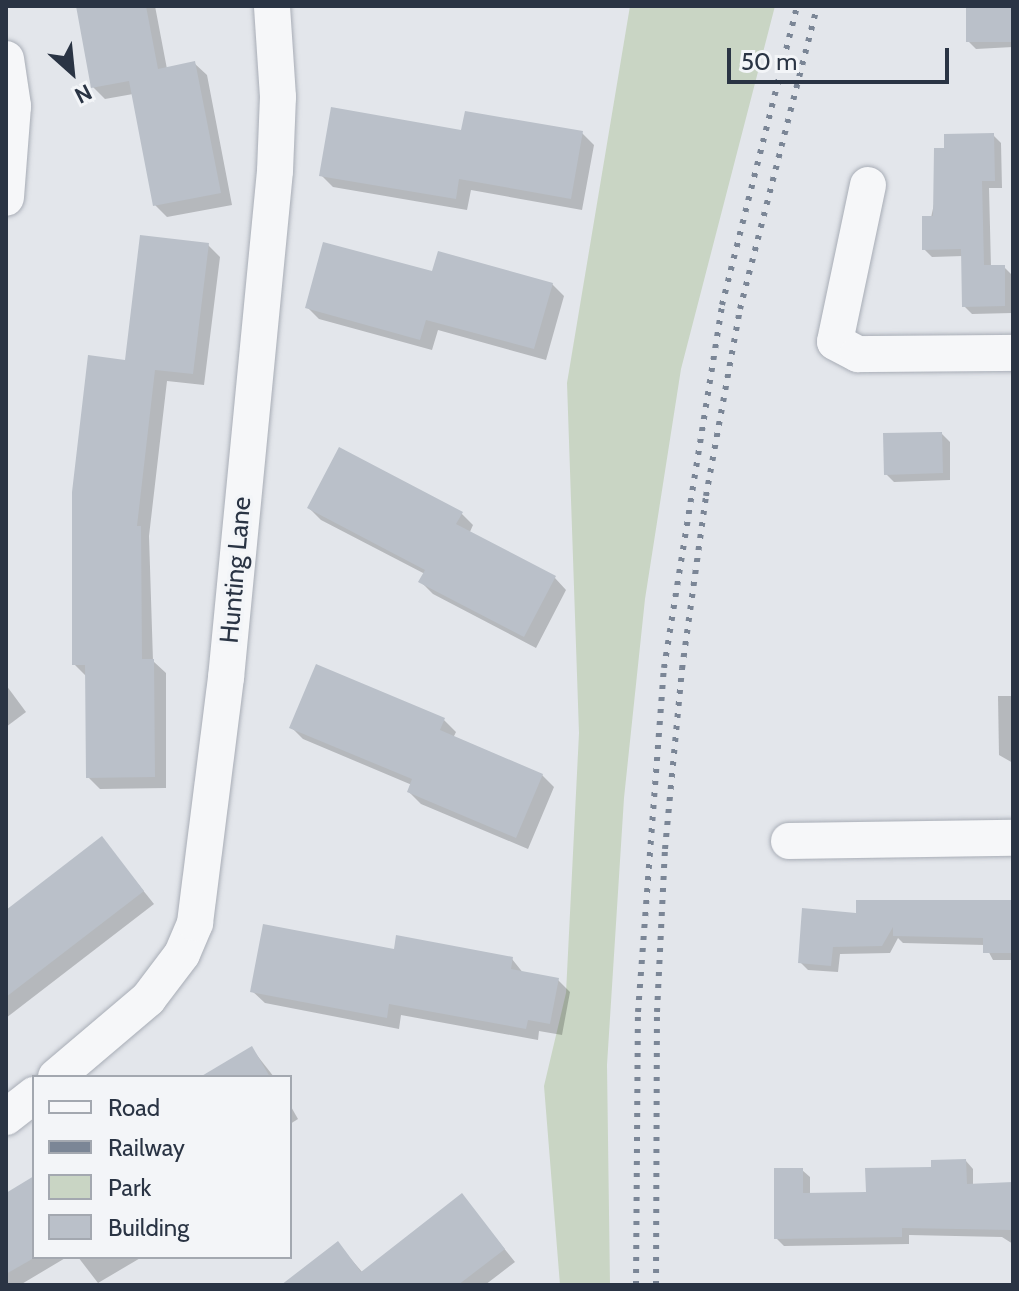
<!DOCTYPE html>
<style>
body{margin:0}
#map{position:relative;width:1019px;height:1291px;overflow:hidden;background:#e3e6eb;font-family:Cabin,sans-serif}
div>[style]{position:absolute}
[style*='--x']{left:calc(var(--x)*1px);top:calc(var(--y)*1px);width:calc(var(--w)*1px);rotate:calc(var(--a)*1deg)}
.green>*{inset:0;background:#c9d5c4}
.shadow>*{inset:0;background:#0003}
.building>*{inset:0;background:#bac0c9}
.roads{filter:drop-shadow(0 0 2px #a8adb6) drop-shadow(0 0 2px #a8adb6)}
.minor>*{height:36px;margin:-18px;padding:0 18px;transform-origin:18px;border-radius:18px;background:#f6f7f9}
.rail>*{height:6px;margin-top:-3px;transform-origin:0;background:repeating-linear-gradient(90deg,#7b8696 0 4px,transparent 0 12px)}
span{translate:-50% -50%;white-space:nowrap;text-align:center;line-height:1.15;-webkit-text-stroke:7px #f3f5f8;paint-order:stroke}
.street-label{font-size:26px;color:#2a3444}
.frame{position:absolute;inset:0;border:8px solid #2a3444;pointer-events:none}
.legend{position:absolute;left:32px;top:1075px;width:260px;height:184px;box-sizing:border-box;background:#f3f5f8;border:2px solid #a3a8b0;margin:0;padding:10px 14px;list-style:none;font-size:24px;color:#2a3444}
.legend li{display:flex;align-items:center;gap:16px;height:40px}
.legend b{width:40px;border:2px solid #a3a8b0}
.north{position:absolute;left:32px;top:32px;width:80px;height:80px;-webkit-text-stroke:6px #f3f5f8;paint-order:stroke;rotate:153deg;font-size:22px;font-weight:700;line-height:32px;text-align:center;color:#2a3444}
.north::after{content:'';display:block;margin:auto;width:28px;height:36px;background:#2a3444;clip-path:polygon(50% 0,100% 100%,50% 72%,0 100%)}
.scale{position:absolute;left:727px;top:48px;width:222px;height:36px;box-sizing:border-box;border:4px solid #2a3444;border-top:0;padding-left:10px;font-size:24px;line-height:28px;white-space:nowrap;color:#2a3444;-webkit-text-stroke:6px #f3f5f8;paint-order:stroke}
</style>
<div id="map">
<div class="green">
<i style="clip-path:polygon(630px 6px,775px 6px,681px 369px,645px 599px,624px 798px,607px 1065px,610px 1285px,560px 1285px,544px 1086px,566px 993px,579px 733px,567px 383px)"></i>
</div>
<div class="shadow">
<i style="clip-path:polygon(78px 6px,155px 6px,167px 69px,194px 63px,207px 75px,232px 205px,167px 217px,155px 205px,133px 94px,105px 99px,93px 87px)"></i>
<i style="clip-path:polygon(968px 6px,1013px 6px,1013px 47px,976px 49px,968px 41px)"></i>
<i style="clip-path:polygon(463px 132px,582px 133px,594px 145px,582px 210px,471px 190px,467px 210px,333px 187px,321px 175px)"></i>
<i style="clip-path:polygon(993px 135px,1001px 143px,1002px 188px,989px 188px,991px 267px,1004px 267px,1012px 275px,1012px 313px,972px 314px,964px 306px,963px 256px,932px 257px,924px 249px,946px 150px)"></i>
<i style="clip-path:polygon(208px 245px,220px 257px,204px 385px,167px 381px,149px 536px,153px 661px,166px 673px,166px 788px,100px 789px,88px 777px,86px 676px,74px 664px,127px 362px)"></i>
<i style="clip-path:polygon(433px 274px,552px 284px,564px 296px,546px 360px,438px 330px,432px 350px,319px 319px,307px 307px)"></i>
<i style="clip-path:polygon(942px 434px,950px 442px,950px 480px,894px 482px,886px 474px)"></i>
<i style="clip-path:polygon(309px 508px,461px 513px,473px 525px,469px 534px,555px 578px,566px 590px,536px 648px,433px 594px,421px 582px,425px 574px,321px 520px)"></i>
<i style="clip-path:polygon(6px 685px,26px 712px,6px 727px)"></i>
<i style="clip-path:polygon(998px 696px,1013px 696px,1013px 763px,999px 755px)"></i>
<i style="clip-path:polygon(444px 720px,456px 732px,453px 738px,542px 775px,554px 787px,528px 849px,421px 804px,409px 792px,412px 785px,303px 739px,291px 727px)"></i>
<i style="clip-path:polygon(102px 839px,154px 904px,6px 1018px,6px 912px)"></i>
<i style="clip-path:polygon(1013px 901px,1013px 960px,993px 960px,985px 945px,903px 943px,898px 938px,890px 953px,840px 954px,838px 972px,808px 970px,800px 962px,858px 915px)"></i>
<i style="clip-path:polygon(395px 951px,512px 959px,524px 974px,558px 980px,570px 992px,562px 1035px,539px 1031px,538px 1040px,401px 1015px,399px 1029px,265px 1003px,252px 991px)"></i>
<i style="clip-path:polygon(252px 1049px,274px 1077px,204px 1077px)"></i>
<i style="clip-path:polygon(290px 1105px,298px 1119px,290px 1124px)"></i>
<i style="clip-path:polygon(966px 1161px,973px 1169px,973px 1186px,1013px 1184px,1013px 1244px,1002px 1237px,909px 1235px,909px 1244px,784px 1246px,776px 1238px,802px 1170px,810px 1177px,810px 1195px,868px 1194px)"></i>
<i style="clip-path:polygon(34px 1179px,34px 1257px,67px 1257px,20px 1285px,6px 1285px,6px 1195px)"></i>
<i style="clip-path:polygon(462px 1196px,515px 1262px,485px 1285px,284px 1285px,338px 1244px,363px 1273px)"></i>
<i style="clip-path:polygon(78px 1257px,142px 1257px,98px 1283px)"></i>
</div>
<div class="building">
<i style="clip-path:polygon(76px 6px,146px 6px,158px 69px,195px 61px,221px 193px,153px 206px,129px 81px,91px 88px)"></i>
<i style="clip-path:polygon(966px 6px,1013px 6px,1013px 42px,966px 42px)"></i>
<i style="clip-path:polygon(331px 107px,461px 130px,465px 111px,583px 131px,571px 199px,459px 179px,456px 199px,319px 176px)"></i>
<i style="clip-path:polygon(994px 133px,995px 181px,982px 181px,984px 265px,1005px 265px,1005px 306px,962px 307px,961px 249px,922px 250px,922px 216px,933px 216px,934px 148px,944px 148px,944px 134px)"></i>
<i style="clip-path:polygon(140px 235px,209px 243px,193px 374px,155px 370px,137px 526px,141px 526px,142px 659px,154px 659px,155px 777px,86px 778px,85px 665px,72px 665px,72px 492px,88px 355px,125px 360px)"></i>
<i style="clip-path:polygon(323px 242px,432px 271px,438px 251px,553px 283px,534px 349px,426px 320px,420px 340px,305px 308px)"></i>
<i style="clip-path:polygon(942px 432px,943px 473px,884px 475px,883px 433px)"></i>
<i style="clip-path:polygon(339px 447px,463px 512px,456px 524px,556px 576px,524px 637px,418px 582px,425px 570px,307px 508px)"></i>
<i style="clip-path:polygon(316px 664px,445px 718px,440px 730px,543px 774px,516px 838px,407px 792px,412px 779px,289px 728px)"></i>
<i style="clip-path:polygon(102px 836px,144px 891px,6px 997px,6px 910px)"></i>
<i style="clip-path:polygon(856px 900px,1013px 900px,1013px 953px,983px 953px,983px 938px,893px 936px,893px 927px,882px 946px,833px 947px,831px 966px,798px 963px,802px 908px,856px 913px)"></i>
<i style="clip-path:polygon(263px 924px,394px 949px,396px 935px,513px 957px,511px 969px,559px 978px,550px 1024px,528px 1020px,526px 1029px,389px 1004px,387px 1018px,250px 992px)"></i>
<i style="clip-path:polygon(252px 1046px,270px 1077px,200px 1077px)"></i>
<i style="clip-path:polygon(966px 1159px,967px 1184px,1013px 1182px,1013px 1230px,902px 1228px,902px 1237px,774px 1239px,774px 1168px,803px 1168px,803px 1193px,866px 1192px,865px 1168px,931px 1167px,931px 1160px)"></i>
<i style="clip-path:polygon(34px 1176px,34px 1258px,6px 1274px,6px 1193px)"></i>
<i style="clip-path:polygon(462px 1193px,505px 1249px,458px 1285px,281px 1285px,338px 1241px,361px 1272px)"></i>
</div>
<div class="roads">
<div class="minor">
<i style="--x:6;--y:59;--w:48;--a:81.5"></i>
<i style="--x:13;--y:106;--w:92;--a:94.4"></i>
<i style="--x:868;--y:185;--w:160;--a:101.9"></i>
<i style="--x:835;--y:342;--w:26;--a:28"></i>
<i style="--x:858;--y:354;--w:155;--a:-0.4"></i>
<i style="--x:789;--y:841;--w:224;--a:-0.8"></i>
<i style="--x:56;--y:1077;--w:121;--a:-40.3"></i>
<i style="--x:148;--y:999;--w:56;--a:-52.9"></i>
<i style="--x:182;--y:954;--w:34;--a:-67"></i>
<i style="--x:195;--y:923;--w:247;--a:-82.8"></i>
<i style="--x:226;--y:678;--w:509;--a:-84.48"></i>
<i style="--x:275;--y:171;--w:74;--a:-87.7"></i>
<i style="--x:278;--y:97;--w:91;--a:-93.8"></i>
<i style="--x:6;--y:1117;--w:36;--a:-38"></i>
</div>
</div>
<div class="rail">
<i style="--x:636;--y:1285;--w:273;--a:-89.6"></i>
<i style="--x:638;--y:1012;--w:345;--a:-85.7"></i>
<i style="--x:664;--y:668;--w:368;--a:-80.9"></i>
<i style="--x:722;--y:305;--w:308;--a:-75.9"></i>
<i style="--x:656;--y:1285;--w:273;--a:-89.8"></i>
<i style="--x:657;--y:1012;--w:163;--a:-87.2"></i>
<i style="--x:665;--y:849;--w:181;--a:-84.6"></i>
<i style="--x:682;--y:669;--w:175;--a:-82.1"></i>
<i style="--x:706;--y:496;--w:190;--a:-79.7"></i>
<i style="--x:740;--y:309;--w:313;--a:-75.7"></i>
</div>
<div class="street-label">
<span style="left:236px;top:570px;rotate:-85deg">Hunting Lane</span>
</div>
<div class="frame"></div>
<ul class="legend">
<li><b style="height:10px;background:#f6f7f9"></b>Road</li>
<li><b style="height:10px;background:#7b8696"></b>Railway</li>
<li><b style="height:22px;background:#c9d5c4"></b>Park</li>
<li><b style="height:22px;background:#bac0c9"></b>Building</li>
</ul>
<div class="north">N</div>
<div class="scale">50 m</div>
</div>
